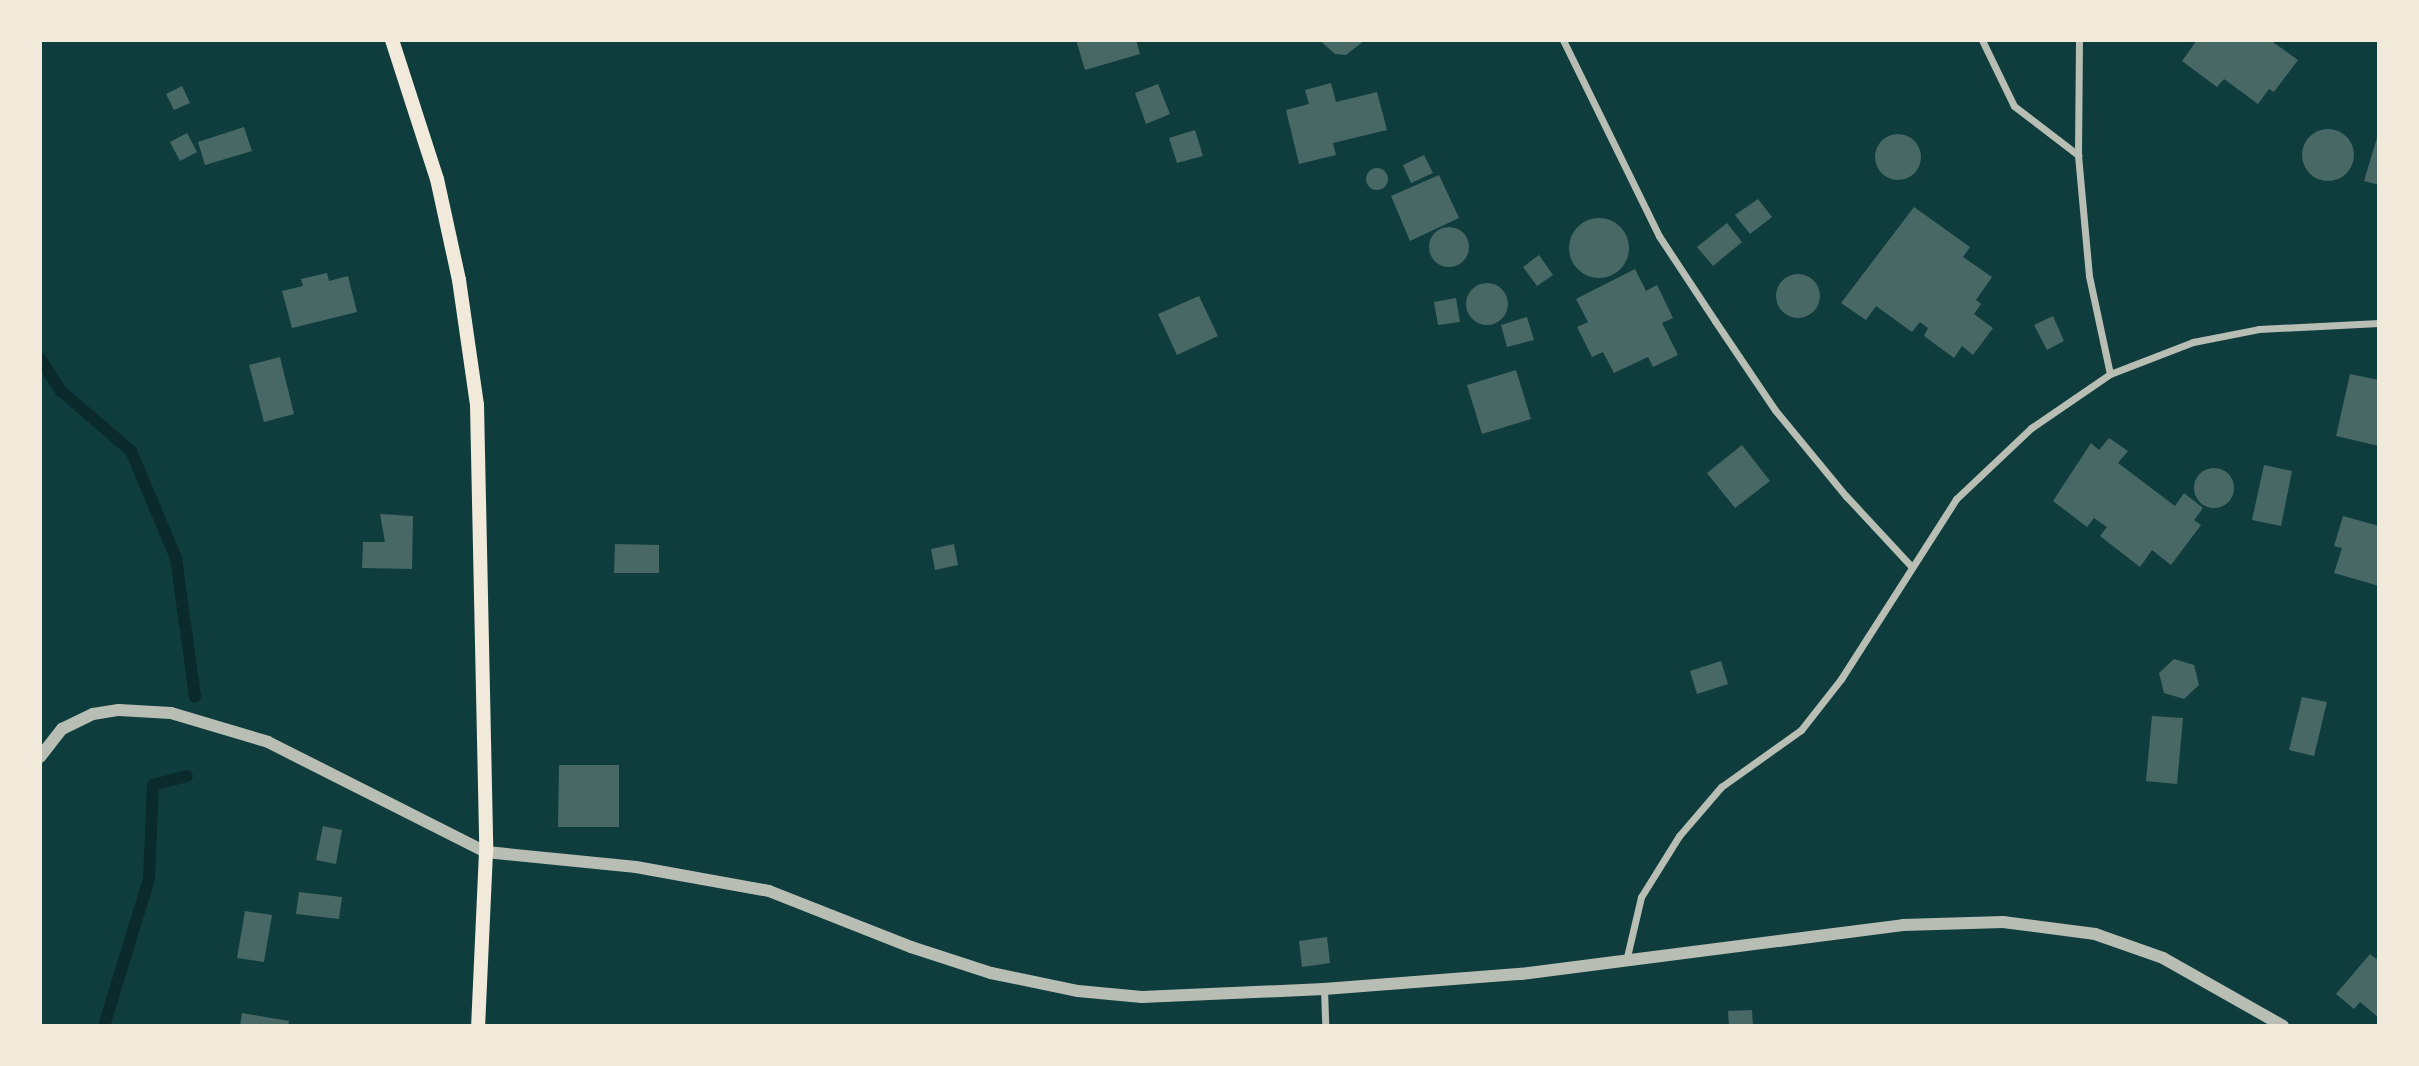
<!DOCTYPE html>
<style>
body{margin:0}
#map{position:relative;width:2419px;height:1066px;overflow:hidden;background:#0f3d3e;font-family:Spectral,serif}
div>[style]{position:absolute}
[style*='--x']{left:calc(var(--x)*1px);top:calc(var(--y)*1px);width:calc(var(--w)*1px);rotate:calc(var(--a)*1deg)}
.stream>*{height:12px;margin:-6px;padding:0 6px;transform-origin:6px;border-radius:6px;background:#0a2a2b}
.building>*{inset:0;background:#486865}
.round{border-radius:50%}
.minor>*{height:7px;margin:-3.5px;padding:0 3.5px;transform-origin:3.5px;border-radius:3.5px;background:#b8beb3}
.tertiary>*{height:12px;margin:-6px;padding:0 6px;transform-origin:6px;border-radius:6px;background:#b8beb3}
.secondary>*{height:14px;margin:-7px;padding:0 7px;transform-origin:7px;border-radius:7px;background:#f1e9da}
span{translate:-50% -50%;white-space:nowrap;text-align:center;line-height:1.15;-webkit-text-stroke:5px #f1e9da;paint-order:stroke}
.frame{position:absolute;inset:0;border:42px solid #f1e9da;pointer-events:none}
</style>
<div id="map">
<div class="stream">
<i style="--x:40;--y:358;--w:36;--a:58"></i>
<i style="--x:59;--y:389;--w:95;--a:40.7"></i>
<i style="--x:131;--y:451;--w:116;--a:67.2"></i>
<i style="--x:176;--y:558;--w:140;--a:82.2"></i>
<i style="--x:104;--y:1026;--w:154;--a:-73"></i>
<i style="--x:149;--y:879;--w:94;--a:-87.6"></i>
<i style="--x:153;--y:785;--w:35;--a:-15"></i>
</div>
<div class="building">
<i style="clip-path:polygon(1076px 40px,1136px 40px,1140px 54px,1085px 70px)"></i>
<i style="clip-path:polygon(1319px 40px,1365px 40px,1346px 55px,1335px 54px)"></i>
<i style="clip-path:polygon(2197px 40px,2270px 40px,2298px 60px,2274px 92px,2269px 89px,2258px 104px,2224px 79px,2217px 87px,2182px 61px)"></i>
<i style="clip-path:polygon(1331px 83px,1336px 102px,1377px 92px,1387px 130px,1333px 143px,1336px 155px,1299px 164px,1286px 110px,1309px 104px,1305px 90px)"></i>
<i style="clip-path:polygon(1158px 84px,1170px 114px,1146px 124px,1135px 93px)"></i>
<i style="clip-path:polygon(182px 86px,190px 103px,174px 110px,166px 94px)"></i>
<i style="clip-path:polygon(244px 127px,252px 151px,205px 165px,198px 142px)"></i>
<i class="round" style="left:2302px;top:129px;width:52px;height:52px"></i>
<i style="clip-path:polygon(1195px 130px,1203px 156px,1177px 163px,1169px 138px)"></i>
<i style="clip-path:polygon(2379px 131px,2379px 185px,2364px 181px)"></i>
<i style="clip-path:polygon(187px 133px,197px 152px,180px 161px,170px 142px)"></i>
<i class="round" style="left:1875px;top:134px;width:46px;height:46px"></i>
<i style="clip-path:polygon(1424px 155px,1433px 173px,1411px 183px,1403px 165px)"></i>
<i class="round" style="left:1366px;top:168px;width:22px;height:22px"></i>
<i style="clip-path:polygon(1439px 175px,1459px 218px,1410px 241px,1391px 196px)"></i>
<i style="clip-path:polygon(1758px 199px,1772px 217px,1750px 234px,1735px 215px)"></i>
<i style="clip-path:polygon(1914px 207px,1970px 247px,1963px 257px,1992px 277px,1976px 300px,1981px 304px,1974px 314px,1993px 328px,1973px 355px,1962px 346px,1954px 358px,1924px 336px,1928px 328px,1920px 322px,1912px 332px,1876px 306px,1866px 320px,1841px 303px)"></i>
<i class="round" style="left:1569px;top:218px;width:60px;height:60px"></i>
<i style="clip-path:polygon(1727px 223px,1742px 242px,1713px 266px,1697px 247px)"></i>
<i class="round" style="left:1429px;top:227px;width:40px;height:40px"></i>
<i style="clip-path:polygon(1539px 255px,1553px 275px,1537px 286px,1523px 267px)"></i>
<i style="clip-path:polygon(1635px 269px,1646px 291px,1657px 285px,1673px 318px,1662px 323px,1678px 355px,1653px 367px,1648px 357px,1614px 373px,1603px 352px,1592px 357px,1577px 327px,1588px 322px,1576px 299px)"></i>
<i style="clip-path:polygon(327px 273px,329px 281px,348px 276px,357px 312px,292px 328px,282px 291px,303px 286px,301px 279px)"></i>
<i class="round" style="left:1776px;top:274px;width:44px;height:44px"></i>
<i class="round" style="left:1466px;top:283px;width:42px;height:42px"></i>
<i style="clip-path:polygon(1199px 296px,1218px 336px,1177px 355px,1158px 314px)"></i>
<i style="clip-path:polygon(1456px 298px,1460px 322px,1438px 325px,1434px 302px)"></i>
<i style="clip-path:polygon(2053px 316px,2064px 341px,2047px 350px,2034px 325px)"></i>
<i style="clip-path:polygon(1527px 317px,1534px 340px,1507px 347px,1501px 325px)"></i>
<i style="clip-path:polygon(280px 357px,294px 414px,264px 422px,249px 365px)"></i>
<i style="clip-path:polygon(1516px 370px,1531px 419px,1482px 434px,1467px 385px)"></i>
<i style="clip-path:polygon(2350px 374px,2379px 380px,2379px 446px,2336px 436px)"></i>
<i style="clip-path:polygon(2109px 438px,2128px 451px,2118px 463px,2175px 506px,2184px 493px,2203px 508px,2194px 520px,2201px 525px,2171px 565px,2152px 550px,2140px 567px,2100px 536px,2107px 527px,2094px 518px,2087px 527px,2053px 501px,2091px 443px,2099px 450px)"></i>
<i style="clip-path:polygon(1742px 445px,1770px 481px,1735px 508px,1707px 473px)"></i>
<i style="clip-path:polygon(2264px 465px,2292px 471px,2281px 526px,2252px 520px)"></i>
<i class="round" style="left:2194px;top:468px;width:40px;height:40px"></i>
<i style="clip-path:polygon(380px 514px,413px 516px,412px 569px,362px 568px,363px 542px,385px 542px)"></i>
<i style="clip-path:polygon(2343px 516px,2379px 526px,2379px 586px,2334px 573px,2342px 548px,2334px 546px)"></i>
<i style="clip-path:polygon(615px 544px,659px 545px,659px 573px,614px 573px)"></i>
<i style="clip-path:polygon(954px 544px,958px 565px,935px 570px,931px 549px)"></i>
<i style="clip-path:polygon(2174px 659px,2194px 665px,2199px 685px,2184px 699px,2164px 693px,2159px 673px)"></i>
<i style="clip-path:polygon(1721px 661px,1728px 684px,1697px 694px,1690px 671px)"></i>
<i style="clip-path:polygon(2302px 697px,2327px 702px,2314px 756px,2289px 750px)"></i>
<i style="clip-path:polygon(2152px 716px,2183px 718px,2177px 784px,2146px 781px)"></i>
<i style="clip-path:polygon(559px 765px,619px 765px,619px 827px,558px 827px)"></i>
<i style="clip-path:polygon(323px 826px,342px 830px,336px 864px,316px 860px)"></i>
<i style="clip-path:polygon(299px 892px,342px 897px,339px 919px,296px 914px)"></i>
<i style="clip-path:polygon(245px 911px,272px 915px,264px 962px,237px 958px)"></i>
<i style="clip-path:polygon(1327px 937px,1330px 963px,1302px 967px,1299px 941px)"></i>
<i style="clip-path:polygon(2370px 954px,2379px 961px,2379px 1018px,2360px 1002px,2354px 1009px,2336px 994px)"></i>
<i style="clip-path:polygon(1752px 1010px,1753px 1026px,1729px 1026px,1728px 1011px)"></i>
<i style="clip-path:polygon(242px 1013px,289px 1021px,288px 1026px,240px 1026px)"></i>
</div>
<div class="minor">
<i style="--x:1563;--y:40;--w:218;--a:63.9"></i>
<i style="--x:1659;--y:236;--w:102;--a:56.6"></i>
<i style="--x:1715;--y:321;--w:107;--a:56"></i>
<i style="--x:1775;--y:410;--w:112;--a:50.5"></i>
<i style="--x:1846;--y:496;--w:97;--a:47.1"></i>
<i style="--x:1982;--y:40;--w:73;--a:64.1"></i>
<i style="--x:2014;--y:106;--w:81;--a:37.4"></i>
<i style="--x:2079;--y:40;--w:115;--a:90.5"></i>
<i style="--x:2078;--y:155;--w:121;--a:84.8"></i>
<i style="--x:2089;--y:276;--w:100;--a:77.9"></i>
<i style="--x:1626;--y:961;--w:66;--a:-76.8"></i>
<i style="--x:1641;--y:897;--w:72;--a:-58.1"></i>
<i style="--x:1679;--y:836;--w:65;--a:-49.4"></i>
<i style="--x:1721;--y:787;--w:98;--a:-35.5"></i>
<i style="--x:1801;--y:730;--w:65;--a:-51.9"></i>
<i style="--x:1841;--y:679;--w:214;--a:-57.4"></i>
<i style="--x:1956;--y:499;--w:103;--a:-43.4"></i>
<i style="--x:2031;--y:428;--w:96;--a:-34.4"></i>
<i style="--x:2110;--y:374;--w:89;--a:-21.1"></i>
<i style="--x:2193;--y:342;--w:67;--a:-11.1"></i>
<i style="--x:2259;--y:329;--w:120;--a:-2.9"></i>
<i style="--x:1324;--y:989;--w:37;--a:88"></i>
</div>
<div class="tertiary">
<i style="--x:40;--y:757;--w:36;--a:-52"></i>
<i style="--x:62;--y:729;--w:34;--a:-26"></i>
<i style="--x:93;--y:714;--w:26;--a:-9"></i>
<i style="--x:119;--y:710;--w:52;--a:3.3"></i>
<i style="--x:171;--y:713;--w:101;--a:16.6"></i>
<i style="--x:268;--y:742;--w:244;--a:26.8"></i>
<i style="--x:486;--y:852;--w:151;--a:5.7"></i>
<i style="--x:636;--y:867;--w:135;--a:10.2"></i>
<i style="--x:769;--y:891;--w:153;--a:21.5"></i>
<i style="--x:911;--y:947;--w:84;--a:18"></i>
<i style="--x:991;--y:973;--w:89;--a:11.7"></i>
<i style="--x:1078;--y:991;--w:64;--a:5.4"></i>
<i style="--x:1142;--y:997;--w:182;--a:-2.5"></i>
<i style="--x:1324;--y:989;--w:198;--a:-4.4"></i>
<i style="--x:1521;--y:974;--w:385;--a:-7.3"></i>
<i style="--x:1903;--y:925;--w:100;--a:-1.7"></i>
<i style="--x:2003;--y:922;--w:93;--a:7.4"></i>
<i style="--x:2095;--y:934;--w:72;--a:19.4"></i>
<i style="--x:2163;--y:958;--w:138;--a:29.5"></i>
</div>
<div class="secondary">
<i style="--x:392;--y:40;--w:146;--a:72.1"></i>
<i style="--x:437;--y:179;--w:103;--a:77.7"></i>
<i style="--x:459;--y:280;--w:126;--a:81.8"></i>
<i style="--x:477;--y:405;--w:447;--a:88.8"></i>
<i style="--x:486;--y:852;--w:174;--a:92.6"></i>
</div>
<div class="frame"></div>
</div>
